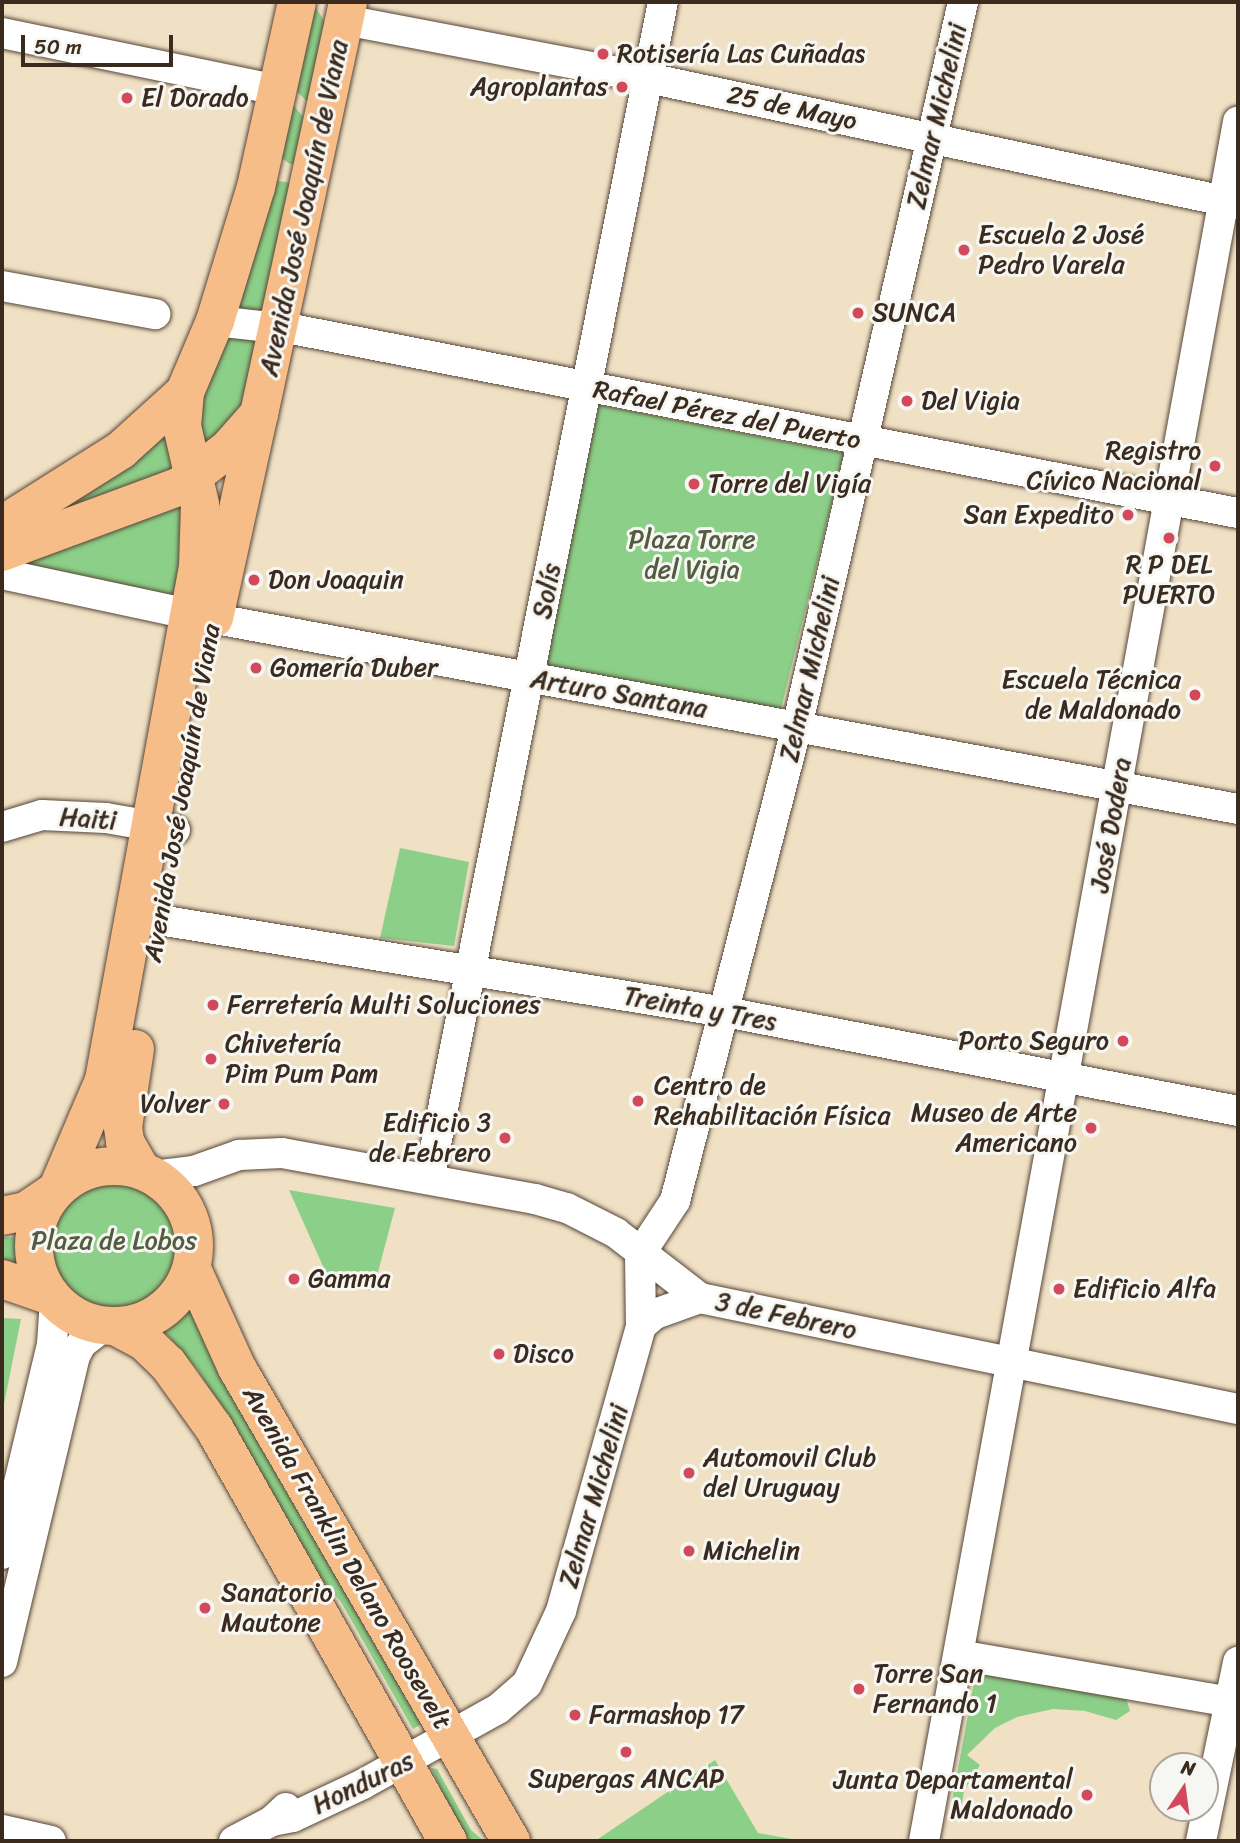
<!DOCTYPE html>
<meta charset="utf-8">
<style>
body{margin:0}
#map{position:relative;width:1240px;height:1843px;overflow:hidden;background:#f0e1c5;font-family:Sriracha,sans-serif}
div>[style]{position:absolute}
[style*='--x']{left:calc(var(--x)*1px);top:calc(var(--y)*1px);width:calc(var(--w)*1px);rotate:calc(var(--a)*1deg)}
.green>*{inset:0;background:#8ccf88}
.round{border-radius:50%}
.roads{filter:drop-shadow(0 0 2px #564537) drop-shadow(0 0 2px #564537)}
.minor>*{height:30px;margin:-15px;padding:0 15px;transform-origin:15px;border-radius:15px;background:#fff}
.major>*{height:38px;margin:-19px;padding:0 19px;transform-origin:19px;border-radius:19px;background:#f7bd88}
.major>.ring{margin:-19px;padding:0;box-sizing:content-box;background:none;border:38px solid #f7bd88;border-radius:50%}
.dots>*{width:19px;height:19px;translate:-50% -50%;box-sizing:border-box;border:4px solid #f6f6f2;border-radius:50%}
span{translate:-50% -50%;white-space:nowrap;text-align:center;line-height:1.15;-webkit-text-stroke:6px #f6f6f2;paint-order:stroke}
.poi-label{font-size:26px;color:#3b2a1e}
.left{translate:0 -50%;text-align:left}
.right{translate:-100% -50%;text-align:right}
.street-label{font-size:26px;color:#3b2a1e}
.park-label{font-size:26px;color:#535c3e}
.frame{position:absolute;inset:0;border:4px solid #3b2a1e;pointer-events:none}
.north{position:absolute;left:1149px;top:1752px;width:70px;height:70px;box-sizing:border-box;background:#f6f6f2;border:2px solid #aba49d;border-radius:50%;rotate:13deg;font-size:19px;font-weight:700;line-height:28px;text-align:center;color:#3b2a1e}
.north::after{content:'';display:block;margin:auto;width:24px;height:32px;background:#d1495b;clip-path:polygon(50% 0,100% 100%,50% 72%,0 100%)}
.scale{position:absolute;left:21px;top:35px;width:152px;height:32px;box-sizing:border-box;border:4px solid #3b2a1e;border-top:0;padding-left:9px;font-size:21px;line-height:24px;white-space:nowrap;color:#3b2a1e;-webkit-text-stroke:5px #f6f6f2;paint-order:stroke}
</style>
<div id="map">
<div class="green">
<i style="clip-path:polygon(312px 2px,332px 33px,316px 110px,291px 86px)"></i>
<i style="clip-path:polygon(291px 102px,304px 118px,297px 164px,290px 164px,280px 157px)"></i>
<i style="clip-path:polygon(277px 181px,294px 183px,274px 315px,231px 306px)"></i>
<i style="clip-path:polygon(226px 337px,266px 337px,256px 384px,207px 453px,198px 422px,199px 404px)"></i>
<i style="clip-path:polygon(599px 405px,844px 453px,779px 717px,543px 670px)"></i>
<i style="clip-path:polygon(170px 425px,178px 471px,2px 535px)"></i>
<i style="clip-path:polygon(185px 498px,176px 596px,16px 566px)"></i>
<i style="clip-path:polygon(400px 848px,469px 862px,454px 946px,380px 938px)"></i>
<i class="round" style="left:48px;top:1175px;width:132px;height:132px"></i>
<i style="clip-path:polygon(289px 1190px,395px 1208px,373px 1291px,330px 1282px)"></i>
<i style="clip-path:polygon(2px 1237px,25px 1238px,30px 1274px,2px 1265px)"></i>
<i style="clip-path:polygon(184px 1299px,423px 1723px,413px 1729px,341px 1602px,320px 1578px,198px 1370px,156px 1322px)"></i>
<i style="clip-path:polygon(2px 1318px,21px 1319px,2px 1414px)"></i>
<i style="clip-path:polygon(982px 1673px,1126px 1698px,1130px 1711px,1116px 1720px,1085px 1711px,1053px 1709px,1017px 1717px,995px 1728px,967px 1755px,980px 1765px,964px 1791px,959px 1820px,953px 1822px,949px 1817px,975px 1677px)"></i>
<i style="clip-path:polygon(715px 1760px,758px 1833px,803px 1841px,595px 1841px)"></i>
<i style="clip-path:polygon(431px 1768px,437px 1769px,471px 1830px,484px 1841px,466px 1841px)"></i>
</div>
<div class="roads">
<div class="minor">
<i style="--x:345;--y:20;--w:309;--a:10.8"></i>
<i style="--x:648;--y:78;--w:603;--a:12.05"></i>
<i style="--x:2;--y:33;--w:281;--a:11.7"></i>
<i style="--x:2;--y:286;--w:156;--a:10.4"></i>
<i style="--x:215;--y:321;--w:82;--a:6.3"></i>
<i style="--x:297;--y:330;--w:959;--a:11.01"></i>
<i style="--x:2;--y:574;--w:191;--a:12.1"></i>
<i style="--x:189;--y:614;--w:1067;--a:10.53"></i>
<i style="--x:2;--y:827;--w:42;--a:-16.7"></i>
<i style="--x:42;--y:815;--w:64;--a:2.7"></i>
<i style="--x:106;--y:818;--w:70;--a:9.9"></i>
<i style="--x:159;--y:920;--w:573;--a:9.23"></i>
<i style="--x:725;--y:1012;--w:522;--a:10.92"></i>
<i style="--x:153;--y:1176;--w:41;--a:-7"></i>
<i style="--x:194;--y:1171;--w:48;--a:-19.6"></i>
<i style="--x:239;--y:1155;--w:43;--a:-2.7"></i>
<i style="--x:282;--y:1153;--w:257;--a:10.3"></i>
<i style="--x:535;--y:1199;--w:33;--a:16"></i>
<i style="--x:567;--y:1208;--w:55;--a:27"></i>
<i style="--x:616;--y:1233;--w:106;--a:37.7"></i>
<i style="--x:700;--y:1298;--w:549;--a:11.66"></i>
<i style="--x:429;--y:1179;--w:1200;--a:-78.76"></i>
<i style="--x:641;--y:1326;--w:18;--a:-41"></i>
<i style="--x:655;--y:1314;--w:48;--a:-19.6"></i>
<i style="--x:2;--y:1554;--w:216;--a:-76.6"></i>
<i style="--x:52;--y:1344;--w:44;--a:-86.1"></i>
<i style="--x:959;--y:1655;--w:283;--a:9.8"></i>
<i style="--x:2;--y:1662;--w:315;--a:-76.6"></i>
<i style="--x:75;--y:1356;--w:13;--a:-63"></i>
<i style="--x:81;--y:1344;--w:29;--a:-38"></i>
<i style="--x:272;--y:1821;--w:21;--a:-11"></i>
<i style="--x:293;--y:1817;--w:77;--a:-25.2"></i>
<i style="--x:363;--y:1784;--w:154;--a:-29.1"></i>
<i style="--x:498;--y:1709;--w:38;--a:-41"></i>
<i style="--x:527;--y:1684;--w:81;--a:-65"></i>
<i style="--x:561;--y:1611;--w:296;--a:-74.3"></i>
<i style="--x:641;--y:1326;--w:72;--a:-90.8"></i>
<i style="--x:640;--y:1254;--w:64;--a:-56.6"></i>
<i style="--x:675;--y:1201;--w:489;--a:-75.6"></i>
<i style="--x:797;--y:727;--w:744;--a:-77.1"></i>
<i style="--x:2;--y:1830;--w:50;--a:12.7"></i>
<i style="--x:234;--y:1841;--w:43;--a:-27.8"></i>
<i style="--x:272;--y:1821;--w:19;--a:-43"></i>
<i style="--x:924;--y:1841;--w:1748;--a:-79.65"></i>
<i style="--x:1201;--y:1841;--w:183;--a:-78.3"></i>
</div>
<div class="major">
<i style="--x:2;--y:525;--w:141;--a:-32.2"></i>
<i style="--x:121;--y:450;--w:86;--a:-42.2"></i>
<i style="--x:2;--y:552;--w:190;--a:-20.3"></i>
<i style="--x:180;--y:486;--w:61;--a:-37.6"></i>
<i style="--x:228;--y:449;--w:47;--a:-48.5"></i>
<i style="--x:259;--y:414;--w:422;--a:-77.8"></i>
<i style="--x:214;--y:618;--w:209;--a:-77.6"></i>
<i style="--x:135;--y:1049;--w:79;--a:98.7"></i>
<i style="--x:123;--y:1127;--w:15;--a:82"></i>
<i style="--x:125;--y:1142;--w:32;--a:60"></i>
<i class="ring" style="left:34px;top:1166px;width:122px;height:122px"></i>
<i style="--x:58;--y:1188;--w:117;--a:-66.9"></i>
<i style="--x:104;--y:1080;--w:522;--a:-79.62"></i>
<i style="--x:198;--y:567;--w:63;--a:-88.2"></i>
<i style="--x:200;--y:504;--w:80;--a:-103"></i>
<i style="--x:182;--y:426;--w:34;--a:-85"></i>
<i style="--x:185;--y:392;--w:77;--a:-67.1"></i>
<i style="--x:215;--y:321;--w:140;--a:-73"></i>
<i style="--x:256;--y:187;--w:189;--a:-77.5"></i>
<i style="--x:2;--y:1216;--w:25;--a:-12"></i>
<i style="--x:26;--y:1211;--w:32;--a:-34"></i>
<i style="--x:192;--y:1269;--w:109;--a:65.6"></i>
<i style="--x:237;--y:1368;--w:547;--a:59.92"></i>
<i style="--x:2;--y:1279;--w:52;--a:19.1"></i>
<i style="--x:117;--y:1327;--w:32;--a:28"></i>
<i style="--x:145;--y:1342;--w:32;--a:44"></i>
<i style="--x:168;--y:1364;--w:79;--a:54.3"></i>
<i style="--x:214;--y:1428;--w:475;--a:60.5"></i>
</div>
</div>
<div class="dots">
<i style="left:603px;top:54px;background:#d1495b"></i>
<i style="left:622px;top:87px;background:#d1495b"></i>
<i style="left:127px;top:98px;background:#d1495b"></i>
<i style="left:964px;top:250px;background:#d1495b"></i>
<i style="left:858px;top:313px;background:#d1495b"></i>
<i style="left:907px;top:401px;background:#d1495b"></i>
<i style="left:1215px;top:466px;background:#d1495b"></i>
<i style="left:694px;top:484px;background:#d1495b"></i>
<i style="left:1128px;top:515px;background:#d1495b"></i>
<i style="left:1169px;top:538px;background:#d1495b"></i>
<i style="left:254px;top:580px;background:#d1495b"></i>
<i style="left:256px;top:668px;background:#d1495b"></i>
<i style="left:1195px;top:695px;background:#d1495b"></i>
<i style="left:213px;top:1005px;background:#d1495b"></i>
<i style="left:1123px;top:1041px;background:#d1495b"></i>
<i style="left:211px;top:1059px;background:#d1495b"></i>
<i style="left:638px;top:1101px;background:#d1495b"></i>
<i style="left:224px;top:1104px;background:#d1495b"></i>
<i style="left:1091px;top:1128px;background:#d1495b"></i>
<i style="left:505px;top:1138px;background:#d1495b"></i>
<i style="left:294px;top:1279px;background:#d1495b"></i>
<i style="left:1059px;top:1289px;background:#d1495b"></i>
<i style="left:499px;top:1354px;background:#d1495b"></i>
<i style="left:689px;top:1473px;background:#d1495b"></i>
<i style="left:689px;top:1551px;background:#d1495b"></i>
<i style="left:205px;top:1608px;background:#d1495b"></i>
<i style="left:859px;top:1689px;background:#d1495b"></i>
<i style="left:575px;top:1715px;background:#d1495b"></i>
<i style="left:626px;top:1752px;background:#d1495b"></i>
<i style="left:1087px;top:1795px;background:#d1495b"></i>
</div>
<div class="poi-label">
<span class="left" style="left:617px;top:54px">Rotisería Las Cuñadas</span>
<span class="right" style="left:608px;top:87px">Agroplantas</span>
<span class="left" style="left:141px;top:98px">El Dorado</span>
<span class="left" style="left:978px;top:250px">Escuela 2 José<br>Pedro Varela</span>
<span class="left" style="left:872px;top:313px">SUNCA</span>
<span class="left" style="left:921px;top:401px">Del Vigia</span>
<span class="right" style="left:1201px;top:466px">Registro<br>Cívico Nacional</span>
<span class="left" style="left:708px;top:484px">Torre del Vigía</span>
<span class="right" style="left:1114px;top:515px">San Expedito</span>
<span style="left:1169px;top:580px">R P DEL<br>PUERTO</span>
<span class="left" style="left:268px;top:580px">Don Joaquin</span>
<span class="left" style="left:270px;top:668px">Gomería Duber</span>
<span class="right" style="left:1181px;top:695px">Escuela Técnica<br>de Maldonado</span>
<span class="left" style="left:227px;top:1005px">Ferretería Multi Soluciones</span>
<span class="right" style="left:1109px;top:1041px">Porto Seguro</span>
<span class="left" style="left:225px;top:1059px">Chivetería<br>Pim Pum Pam</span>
<span class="left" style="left:654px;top:1101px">Centro de<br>Rehabilitación Física</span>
<span class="right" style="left:210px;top:1104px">Volver</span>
<span class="right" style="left:1077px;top:1128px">Museo de Arte<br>Americano</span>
<span class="right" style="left:491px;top:1138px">Edificio 3<br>de Febrero</span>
<span class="left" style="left:308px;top:1279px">Gamma</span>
<span class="left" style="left:1073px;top:1289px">Edificio Alfa</span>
<span class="left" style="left:513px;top:1354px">Disco</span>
<span class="left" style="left:703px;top:1473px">Automovil Club<br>del Uruguay</span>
<span class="left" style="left:703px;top:1551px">Michelin</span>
<span class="left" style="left:221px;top:1608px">Sanatorio<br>Mautone</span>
<span class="left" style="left:873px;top:1689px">Torre San<br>Fernando 1</span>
<span class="left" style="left:589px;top:1715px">Farmashop 17</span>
<span style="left:626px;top:1779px">Supergas ANCAP</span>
<span class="right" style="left:1073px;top:1795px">Junta Departamental<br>Maldonado</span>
</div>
<div class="street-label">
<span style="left:792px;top:108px;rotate:12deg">25 de Mayo</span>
<span style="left:937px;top:116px;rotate:-77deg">Zelmar Michelini</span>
<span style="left:304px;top:208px;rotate:-78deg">Avenida José Joaquín de Viana</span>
<span style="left:727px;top:415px;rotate:11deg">Rafael Pérez del Puerto</span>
<span style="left:547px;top:591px;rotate:-79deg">Solís</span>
<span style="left:810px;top:669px;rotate:-77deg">Zelmar Michelini</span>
<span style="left:619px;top:694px;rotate:10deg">Arturo Santana</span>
<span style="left:182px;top:793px;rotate:-80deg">Avenida José Joaquín de Viana</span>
<span style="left:88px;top:819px;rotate:4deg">Haiti</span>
<span style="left:1111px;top:825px;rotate:-80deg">José Dodera</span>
<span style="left:700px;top:1009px;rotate:10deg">Treinta y Tres</span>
<span style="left:786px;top:1316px;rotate:12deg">3 de Febrero</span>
<span style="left:594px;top:1496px;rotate:-74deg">Zelmar Michelini</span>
<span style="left:347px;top:1558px;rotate:60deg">Avenida Franklin Delano Roosevelt</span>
<span style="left:363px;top:1783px;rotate:-26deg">Honduras</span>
</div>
<div class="park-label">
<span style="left:692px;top:555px">Plaza Torre<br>del Vigia</span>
<span style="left:114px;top:1241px">Plaza de Lobos</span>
</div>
<div class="frame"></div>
<div class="north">N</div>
<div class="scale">50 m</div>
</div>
